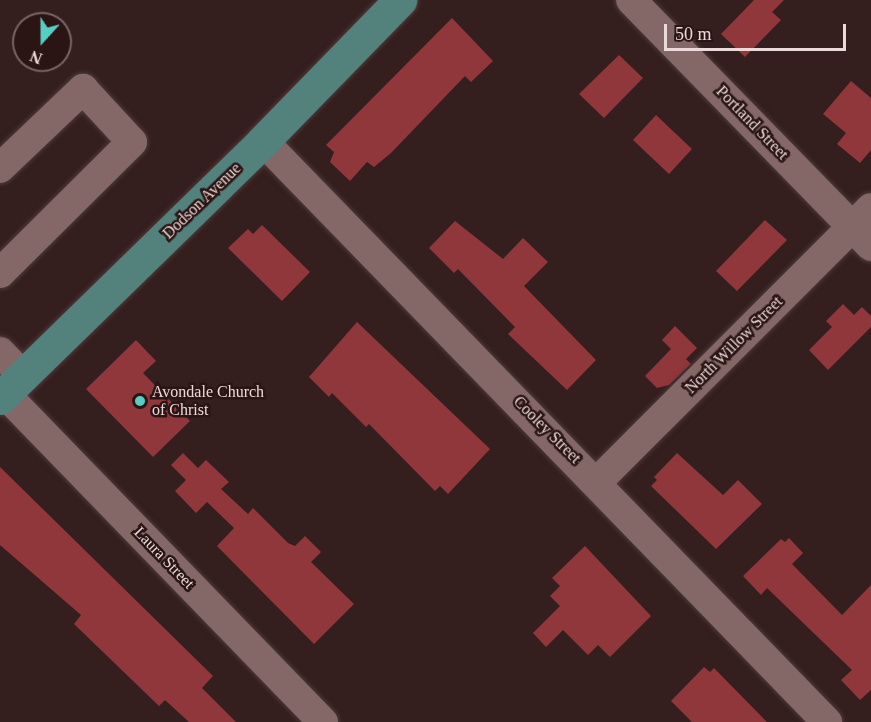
<!DOCTYPE html>
<style>
body{margin:0}
#map{position:relative;width:871px;height:722px;overflow:hidden;background:#351e1e;font-family:Georgia,serif}
div>[style]{position:absolute}
[style*='--x']{left:calc(var(--x)*1px);top:calc(var(--y)*1px);width:calc(var(--w)*1px);rotate:calc(var(--a)*1deg)}
.building>*{inset:0;background:#90373b}
.roads{filter:drop-shadow(0 0 2px #4d3a3a) drop-shadow(0 0 2px #4d3a3a)}
.minor>*{height:30px;margin:-15px;padding:0 15px;transform-origin:15px;border-radius:15px;background:#846867}
.major>*{height:33px;margin:-16.5px;padding:0 16.5px;transform-origin:16.5px;border-radius:16.5px;background:#53827d}
.dots>*{width:16px;height:16px;translate:-50% -50%;box-sizing:border-box;border:3px solid #2b1514;border-radius:50%}
span{translate:-50% -50%;white-space:nowrap;text-align:center;line-height:1.15;-webkit-text-stroke:5px #2b1514;paint-order:stroke}
.street-label{font-size:16px;color:#ebdad9}
.poi-label{font-size:16px;color:#ebdad9}
.left{translate:0 -50%;text-align:left}
.north{position:absolute;left:12px;top:12px;width:60px;height:60px;box-sizing:border-box;background:#2b1514;border:2px solid #786463;border-radius:50%;rotate:201deg;font-size:16px;font-weight:700;line-height:24px;text-align:center;color:#ebdad9}
.north::after{content:'';display:block;margin:auto;width:21px;height:27px;background:#56cec4;clip-path:polygon(50% 0,100% 100%,50% 72%,0 100%)}
.scale{position:absolute;left:664px;top:24px;width:182px;height:27px;box-sizing:border-box;border:3px solid #ebdad9;border-top:0;padding-left:8px;font-size:18px;line-height:21px;white-space:nowrap;color:#ebdad9;-webkit-text-stroke:4px #2b1514;paint-order:stroke}
</style>
<div id="map">
<div class="building">
<i style="clip-path:polygon(754px 0,784px 0,772px 12px,781px 20px,745px 57px,721px 34px)"></i>
<i style="clip-path:polygon(452px 18px,493px 61px,471px 82px,465px 76px,391px 153px,374px 167px,367px 162px,350px 181px,330px 162px,334px 152px,326px 145px)"></i>
<i style="clip-path:polygon(619px 55px,643px 78px,604px 118px,579px 94px)"></i>
<i style="clip-path:polygon(851px 81px,871px 98px,871px 150px,860px 163px,837px 144px,846px 133px,823px 114px)"></i>
<i style="clip-path:polygon(656px 115px,692px 149px,669px 174px,633px 140px)"></i>
<i style="clip-path:polygon(765px 220px,787px 240px,737px 291px,716px 271px)"></i>
<i style="clip-path:polygon(455px 221px,503px 259px,523px 238px,548px 262px,524px 286px,596px 360px,567px 390px,508px 334px,515px 327px,458px 269px,454px 273px,429px 248px)"></i>
<i style="clip-path:polygon(262px 225px,310px 272px,282px 301px,228px 248px,248px 229px,253px 234px)"></i>
<i style="clip-path:polygon(843px 304px,854px 315px,862px 307px,871px 316px,871px 327px,828px 370px,809px 350px,832px 327px,826px 321px)"></i>
<i style="clip-path:polygon(357px 322px,490px 449px,448px 494px,440px 486px,435px 491px,369px 424px,366px 427px,332px 393px,329px 397px,309px 377px)"></i>
<i style="clip-path:polygon(675px 326px,697px 348px,686px 359px,691px 364px,669px 385px,657px 388px,645px 376px,671px 349px,662px 340px)"></i>
<i style="clip-path:polygon(136px 340px,156px 361px,143px 373px,190px 421px,153px 457px,86px 389px)"></i>
<i style="clip-path:polygon(183px 453px,198px 468px,206px 460px,229px 482px,221px 489px,248px 514px,253px 508px,288px 543px,295px 546px,305px 536px,321px 552px,311px 562px,354px 604px,314px 644px,217px 546px,234px 528px,207px 502px,196px 513px,175px 491px,186px 480px,171px 465px)"></i>
<i style="clip-path:polygon(677px 453px,723px 495px,738px 480px,762px 504px,716px 549px,651px 486px,657px 480px,654px 477px)"></i>
<i style="clip-path:polygon(0 467px,213px 676px,202px 688px,236px 722px,189px 722px,165px 700px,159px 706px,74px 624px,81px 615px,0 545px)"></i>
<i style="clip-path:polygon(789px 538px,803px 553px,792px 564px,842px 615px,871px 585px,871px 690px,860px 700px,841px 680px,852px 670px,767px 588px,761px 595px,743px 576px,781px 539px,785px 542px)"></i>
<i style="clip-path:polygon(585px 546px,651px 616px,610px 657px,598px 645px,588px 655px,563px 630px,546px 647px,533px 633px,560px 606px,550px 596px,560px 586px,552px 578px)"></i>
<i style="clip-path:polygon(704px 667px,710px 672px,714px 668px,767px 722px,692px 722px,671px 701px)"></i>
</div>
<div class="roads">
<div class="minor">
<i style="--x:631;--y:0;--w:344;--a:45.7"></i>
<i style="--x:263;--y:141;--w:810;--a:45.85"></i>
<i style="--x:0;--y:168;--w:115;--a:-43.6"></i>
<i style="--x:83;--y:89;--w:72;--a:47.2"></i>
<i style="--x:132;--y:142;--w:186;--a:135.2"></i>
<i style="--x:0;--y:352;--w:33;--a:46"></i>
<i style="--x:5;--y:394;--w:457;--a:45.9"></i>
<i style="--x:597;--y:482;--w:387;--a:-45"></i>
</div>
<div class="major">
<i style="--x:0;--y:398;--w:368;--a:-44.3"></i>
<i style="--x:263;--y:141;--w:197;--a:-45.8"></i>
</div>
</div>
<div class="dots">
<i style="left:140px;top:401px;background:#56cec4"></i>
</div>
<div class="street-label">
<span style="left:752px;top:123px;rotate:46deg">Portland Street</span>
<span style="left:202px;top:201px;rotate:-44deg">Dodson Avenue</span>
<span style="left:734px;top:345px;rotate:-45deg">North Willow Street</span>
<span style="left:547px;top:430px;rotate:45deg">Cooley Street</span>
<span style="left:164px;top:558px;rotate:46deg">Laura Street</span>
</div>
<div class="poi-label">
<span class="left" style="left:152px;top:401px">Avondale Church<br>of Christ</span>
</div>
<div class="north">N</div>
<div class="scale">50 m</div>
</div>
